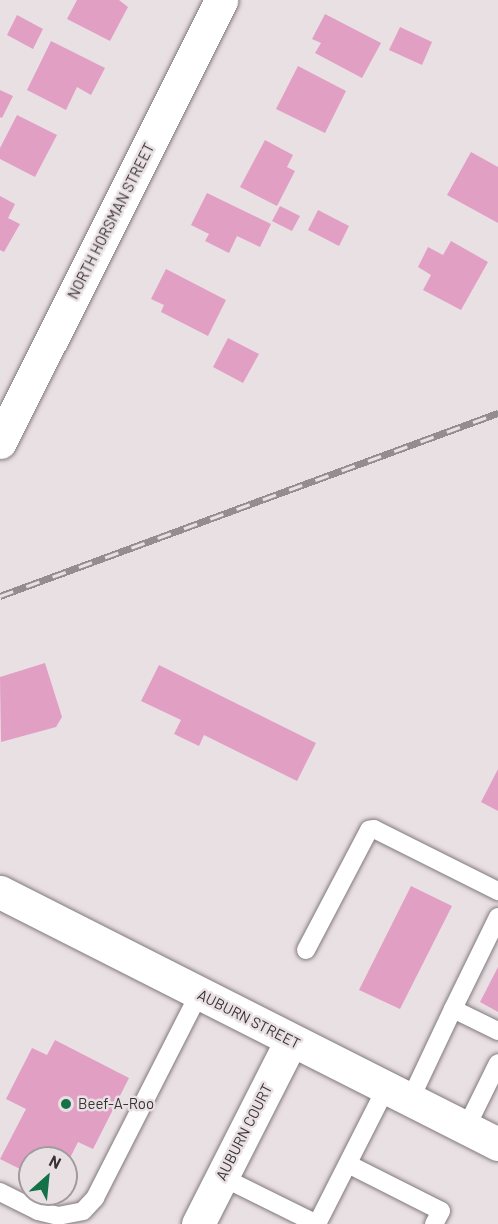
<!DOCTYPE html>
<style>
body{margin:0}
#map{position:relative;width:498px;height:1224px;overflow:hidden;background:#e9e0e4;font-family:Barlow,sans-serif}
div>[style]{position:absolute}
[style*='--x']{left:calc(var(--x)*1px);top:calc(var(--y)*1px);width:calc(var(--w)*1px);rotate:calc(var(--a)*1deg)}
.building>*{inset:0;background:#e29fc4}
.roads{filter:drop-shadow(0 0 2px #81797d) drop-shadow(0 0 2px #81797d)}
.service>*{height:18px;margin:-9px;padding:0 9px;transform-origin:9px;border-radius:9px;background:#fff}
.minor>*{height:33px;margin:-16.5px;padding:0 16.5px;transform-origin:16.5px;border-radius:16.5px;background:#fff}
.secondary>*{height:33px;margin:-16.5px;padding:0 16.5px;transform-origin:16.5px;border-radius:16.5px;background:#fff}
.rail>*{height:7px;margin-top:-3.5px;transform-origin:0;background:repeating-linear-gradient(90deg,#e9e0e4 0 14px,#938d90 0 28px);box-sizing:border-box;border-block:2px solid #938d90}
.dots>*{width:16px;height:16px;translate:-50% -50%;box-sizing:border-box;border:3px solid #e9e0e4;border-radius:50%}
span{translate:-50% -50%;white-space:nowrap;text-align:center;line-height:1.15;-webkit-text-stroke:5px #e9e0e4;paint-order:stroke}
.street-label{font-size:15px;color:#373335}
.poi-label{font-size:15px;color:#373335}
.left{translate:0 -50%;text-align:left}
.north{position:absolute;left:18px;top:1146px;width:60px;height:60px;box-sizing:border-box;background:#e9e0e4;border:2px solid #a29b9e;border-radius:50%;rotate:27deg;font-size:16px;font-weight:700;line-height:24px;text-align:center;color:#373335}
.north::after{content:'';display:block;margin:auto;width:21px;height:27px;background:#157248;clip-path:polygon(50% 0,100% 100%,50% 72%,0 100%)}
</style>
<div id="map">
<div class="building">
<i style="clip-path:polygon(77px 0,119px 0,128px 7px,110px 41px,67px 19px)"></i>
<i style="clip-path:polygon(325px 14px,381px 43px,362px 78px,315px 53px,321px 43px,312px 39px)"></i>
<i style="clip-path:polygon(17px 15px,43px 29px,33px 49px,7px 35px)"></i>
<i style="clip-path:polygon(400px 27px,432px 42px,422px 65px,389px 50px)"></i>
<i style="clip-path:polygon(51px 41px,105px 68px,91px 95px,77px 87px,66px 110px,27px 90px)"></i>
<i style="clip-path:polygon(298px 66px,346px 91px,325px 133px,276px 109px)"></i>
<i style="clip-path:polygon(0 90px,13px 96px,2px 118px,0 117px)"></i>
<i style="clip-path:polygon(17px 115px,57px 135px,35px 177px,0 159px,0 148px)"></i>
<i style="clip-path:polygon(265px 140px,293px 155px,287px 167px,295px 171px,277px 206px,240px 187px)"></i>
<i style="clip-path:polygon(471px 152px,498px 167px,498px 223px,447px 195px)"></i>
<i style="clip-path:polygon(207px 193px,271px 224px,260px 247px,237px 236px,229px 253px,205px 241px,209px 234px,191px 225px)"></i>
<i style="clip-path:polygon(0 196px,15px 204px,8px 218px,20px 224px,4px 252px,0 250px)"></i>
<i style="clip-path:polygon(280px 206px,300px 216px,292px 231px,272px 221px)"></i>
<i style="clip-path:polygon(318px 210px,349px 226px,339px 246px,308px 230px)"></i>
<i style="clip-path:polygon(451px 241px,488px 262px,461px 310px,423px 290px,431px 275px,418px 267px,428px 247px,443px 255px)"></i>
<i style="clip-path:polygon(166px 269px,226px 300px,208px 336px,161px 312px,164px 305px,151px 299px)"></i>
<i style="clip-path:polygon(228px 338px,259px 354px,243px 383px,213px 367px)"></i>
<i style="clip-path:polygon(45px 663px,62px 717px,56px 727px,1px 742px,0 677px)"></i>
<i style="clip-path:polygon(159px 665px,316px 743px,297px 781px,204px 735px,199px 746px,174px 734px,181px 720px,141px 701px)"></i>
<i style="clip-path:polygon(498px 769px,498px 811px,481px 802px)"></i>
<i style="clip-path:polygon(411px 886px,452px 906px,400px 1009px,359px 990px)"></i>
<i style="clip-path:polygon(498px 967px,498px 1012px,480px 1002px)"></i>
<i style="clip-path:polygon(55px 1040px,129px 1078px,93px 1149px,78px 1142px,66px 1166px,66px 1158px,30px 1158px,30px 1174px,0 1159px,26px 1109px,6px 1099px,32px 1048px,47px 1055px)"></i>
</div>
<div class="roads">
<div class="service">
<i style="--x:498;--y:917;--w:102;--a:116.1"></i>
<i style="--x:453;--y:1009;--w:50;--a:26.1"></i>
<i style="--x:306;--y:950;--w:136;--a:-62.3"></i>
<i style="--x:369;--y:830;--w:5;--a:-11"></i>
<i style="--x:374;--y:829;--w:139;--a:26.6"></i>
<i style="--x:410;--y:1100;--w:101;--a:-64.7"></i>
<i style="--x:466;--y:1128;--w:72;--a:-63.8"></i>
<i style="--x:348;--y:1164;--w:104;--a:26.8"></i>
<i style="--x:441;--y:1211;--w:15;--a:118"></i>
<i style="--x:222;--y:1177;--w:106;--a:26.3"></i>
<i style="--x:0;--y:1192;--w:42;--a:26.6"></i>
<i style="--x:38;--y:1211;--w:21;--a:14"></i>
<i style="--x:58;--y:1216;--w:25;--a:-11"></i>
<i style="--x:83;--y:1211;--w:18;--a:-47"></i>
<i style="--x:95;--y:1198;--w:229;--a:-63"></i>
<i style="--x:317;--y:1224;--w:153;--a:-63.1"></i>
</div>
<div class="minor">
<i style="--x:0;--y:442;--w:494;--a:-63.4"></i>
<i style="--x:198;--y:1224;--w:205;--a:-63.1"></i>
</div>
<div class="secondary">
<i style="--x:0;--y:892;--w:558;--a:26.84"></i>
</div>
</div>
<div class="rail">
<i style="--x:0;--y:596;--w:531;--a:-20.18"></i>
</div>
<div class="dots">
<i style="left:66px;top:1104px;background:#157248"></i>
</div>
<div class="street-label">
<span style="left:111px;top:221px;rotate:-63deg">NORTH HORSMAN STREET</span>
<span style="left:249px;top:1019px;rotate:27deg">AUBURN STREET</span>
<span style="left:244px;top:1132px;rotate:-63deg">AUBURN COURT</span>
</div>
<div class="poi-label">
<span class="left" style="left:78px;top:1104px">Beef-A-Roo</span>
</div>
<div class="north">N</div>
</div>
